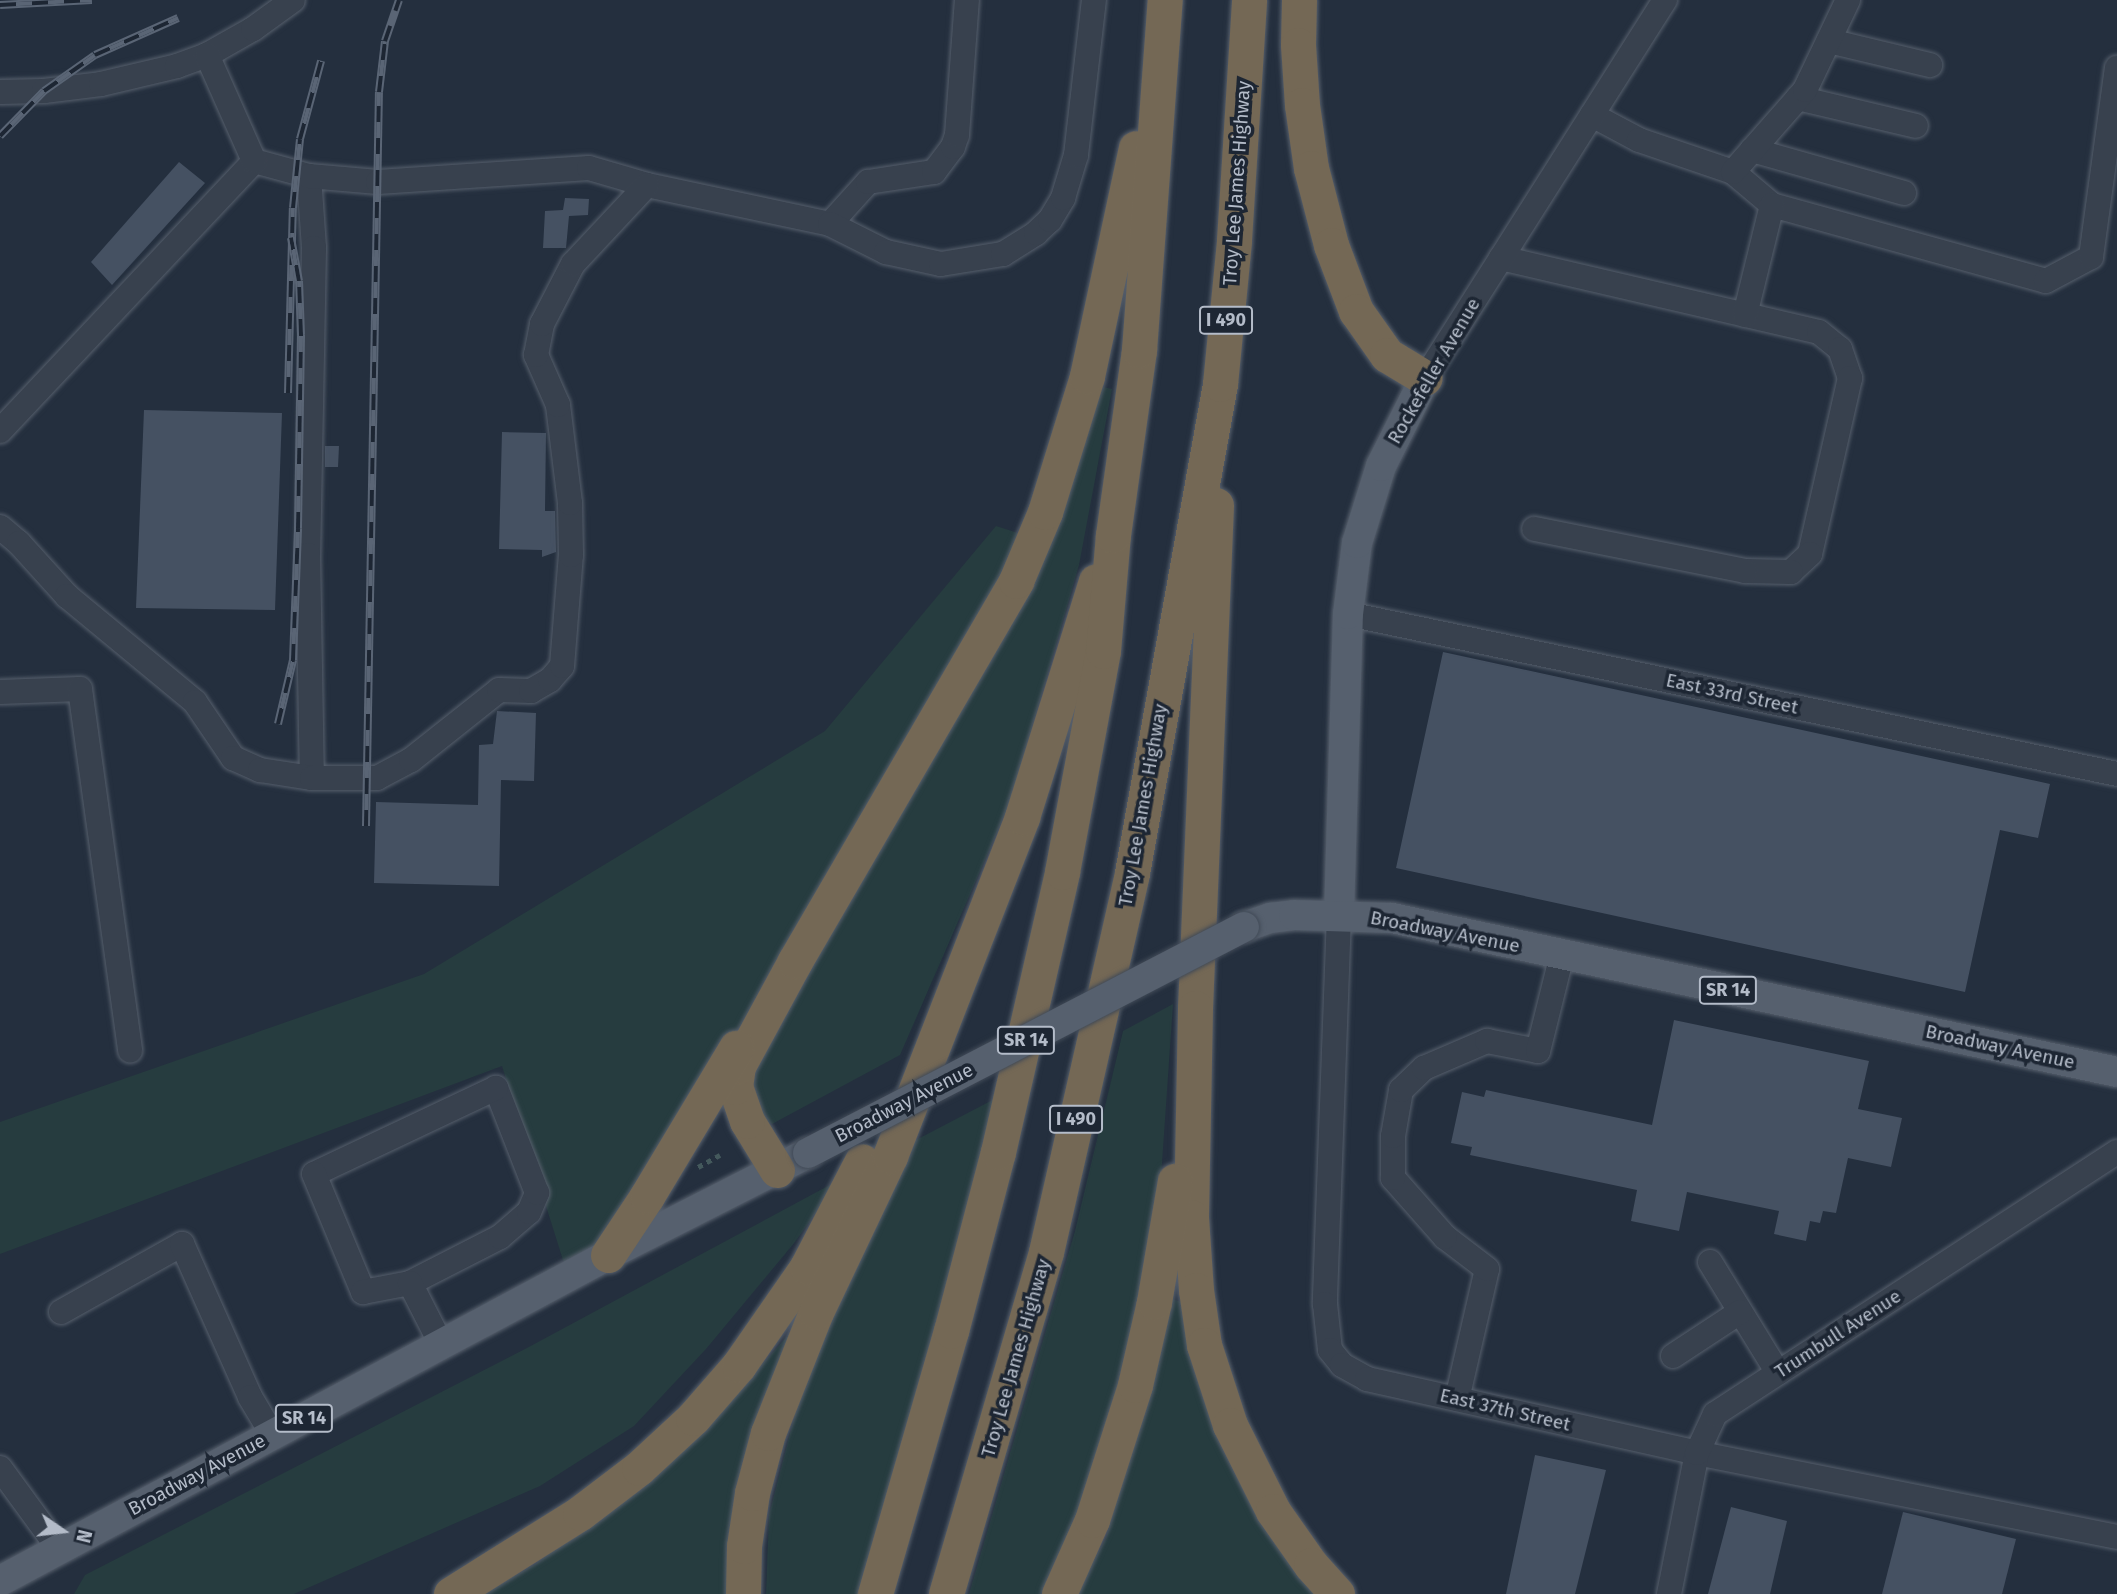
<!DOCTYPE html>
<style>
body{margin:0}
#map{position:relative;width:2117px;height:1594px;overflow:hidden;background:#242f3e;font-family:"Fira Sans",sans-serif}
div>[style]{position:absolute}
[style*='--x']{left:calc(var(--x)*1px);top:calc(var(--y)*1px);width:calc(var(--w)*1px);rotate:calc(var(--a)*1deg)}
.green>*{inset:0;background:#263c3f}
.building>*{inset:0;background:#455162}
.path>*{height:4.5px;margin-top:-2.25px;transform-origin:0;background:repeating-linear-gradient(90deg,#44595c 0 5px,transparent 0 10px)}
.roads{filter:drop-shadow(0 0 2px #565f6c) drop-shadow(0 0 2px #565f6c)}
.minor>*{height:24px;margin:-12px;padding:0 12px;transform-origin:12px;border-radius:12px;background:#38414e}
.major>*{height:30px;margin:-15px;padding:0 15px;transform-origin:15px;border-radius:15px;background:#56606e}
.highway>*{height:35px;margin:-17.5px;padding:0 17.5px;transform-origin:17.5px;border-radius:17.5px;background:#746855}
.rail>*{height:8px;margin-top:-4px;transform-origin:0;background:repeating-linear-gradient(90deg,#1d2633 0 16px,#5a6575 0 32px);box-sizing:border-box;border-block:2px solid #5a6575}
.bridges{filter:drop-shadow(0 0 2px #414a57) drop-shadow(0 0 2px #414a57)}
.major-bridge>*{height:30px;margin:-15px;padding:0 15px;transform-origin:15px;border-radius:15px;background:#56606e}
span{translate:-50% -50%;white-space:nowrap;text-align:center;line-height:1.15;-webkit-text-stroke:7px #1d2633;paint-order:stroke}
.shield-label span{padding:2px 5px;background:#1d2633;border:2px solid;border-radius:5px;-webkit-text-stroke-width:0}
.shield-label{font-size:18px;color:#b4bcc9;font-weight:700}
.street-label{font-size:19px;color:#b4bcc9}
.north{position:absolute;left:28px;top:1496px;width:70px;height:70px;-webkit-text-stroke:5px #1d2633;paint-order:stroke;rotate:104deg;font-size:19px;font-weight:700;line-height:28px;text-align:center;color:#b4bcc9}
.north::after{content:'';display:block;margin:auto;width:24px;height:32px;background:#b4bcc9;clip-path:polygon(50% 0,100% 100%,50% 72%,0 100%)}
</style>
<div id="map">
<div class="green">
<i style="clip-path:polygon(1103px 387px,1112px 389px,1079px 565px,1011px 800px,900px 1055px,772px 1124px,758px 1115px,749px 1103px,750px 1061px,1018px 615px,1046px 554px)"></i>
<i style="clip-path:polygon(996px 526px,1034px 538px,608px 1255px,568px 1276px,502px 1066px,0 1254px,0 1122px,424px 974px,825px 731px)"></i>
<i style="clip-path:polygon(1173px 1004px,1160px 1192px,1122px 1384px,1070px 1535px,1041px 1594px,969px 1594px,1075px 1231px,1123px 1031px)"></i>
<i style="clip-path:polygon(1006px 1093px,867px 1594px,766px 1594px,769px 1515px,800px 1395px,820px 1344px,914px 1141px)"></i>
<i style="clip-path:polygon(839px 1180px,795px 1242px,706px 1349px,634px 1426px,540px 1486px,294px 1594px,74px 1594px,85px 1575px,527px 1348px)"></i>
<i style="clip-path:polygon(1171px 1299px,1186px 1303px,1317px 1594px,1076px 1594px,1106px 1538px)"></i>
<i style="clip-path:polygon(790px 1333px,728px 1594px,481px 1594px,534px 1565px,599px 1518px,725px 1406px)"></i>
</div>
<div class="building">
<i style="clip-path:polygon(179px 162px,205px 183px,112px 285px,91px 262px)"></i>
<i style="clip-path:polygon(565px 198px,589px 199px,588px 215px,569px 216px,566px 248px,543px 248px,545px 211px,563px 210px)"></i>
<i style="clip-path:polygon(144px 410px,282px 413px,275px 610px,136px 608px)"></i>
<i style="clip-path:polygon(502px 432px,546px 433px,545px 511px,555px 511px,556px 552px,542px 557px,542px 550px,499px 549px)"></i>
<i style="clip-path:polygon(325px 446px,339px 446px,338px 467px,325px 467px)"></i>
<i style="clip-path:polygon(1443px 652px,2050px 784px,2038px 838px,2000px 830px,1965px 992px,1396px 868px)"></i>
<i style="clip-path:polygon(497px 711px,536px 713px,534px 781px,501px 780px,499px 886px,374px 883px,376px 802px,478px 805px,479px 745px,493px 744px)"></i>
<i style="clip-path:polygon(1674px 1020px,1869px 1061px,1858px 1109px,1902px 1118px,1891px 1167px,1848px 1158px,1836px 1213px,1823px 1211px,1820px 1223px,1810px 1221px,1806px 1241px,1774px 1234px,1779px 1211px,1687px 1192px,1679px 1231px,1631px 1221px,1637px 1190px,1470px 1155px,1472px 1147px,1451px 1143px,1462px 1092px,1484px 1097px,1486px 1090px,1652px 1125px)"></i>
<i style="clip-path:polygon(1535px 1455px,1606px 1470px,1575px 1594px,1506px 1594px)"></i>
<i style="clip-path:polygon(1731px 1507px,1787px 1521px,1770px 1594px,1708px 1594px)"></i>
<i style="clip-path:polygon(1903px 1512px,2016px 1539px,2002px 1594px,1882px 1594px)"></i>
</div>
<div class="path">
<i style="--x:698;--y:1167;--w:25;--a:-29"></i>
</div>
<div class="roads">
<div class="minor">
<i style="--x:1829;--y:41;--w:104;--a:13.4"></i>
<i style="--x:0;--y:92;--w:44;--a:-1.3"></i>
<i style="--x:44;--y:91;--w:57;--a:-7"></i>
<i style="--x:101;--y:84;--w:78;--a:-13.3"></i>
<i style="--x:177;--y:66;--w:32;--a:-20"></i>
<i style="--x:207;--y:55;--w:53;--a:-29.5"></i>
<i style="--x:253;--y:29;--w:49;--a:-35.9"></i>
<i style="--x:1798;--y:98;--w:121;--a:13.3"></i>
<i style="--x:1592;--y:115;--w:53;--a:28"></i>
<i style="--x:1639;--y:140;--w:99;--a:18.8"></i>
<i style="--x:1733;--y:172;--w:51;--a:40.2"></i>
<i style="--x:1772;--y:205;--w:284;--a:15.5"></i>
<i style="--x:2046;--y:281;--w:51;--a:-28.1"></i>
<i style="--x:2091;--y:257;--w:191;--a:-82.2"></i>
<i style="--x:1752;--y:150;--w:158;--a:15.8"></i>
<i style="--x:254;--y:161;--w:57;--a:15.3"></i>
<i style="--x:309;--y:176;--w:72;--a:86"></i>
<i style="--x:314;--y:248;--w:307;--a:91.1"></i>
<i style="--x:308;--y:555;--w:223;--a:89"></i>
<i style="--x:1733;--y:172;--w:109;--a:-48.7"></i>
<i style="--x:1805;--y:90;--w:100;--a:-64.5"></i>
<i style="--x:309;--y:176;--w:69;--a:5"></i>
<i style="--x:378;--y:182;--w:211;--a:-3.8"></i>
<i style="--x:589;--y:168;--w:60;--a:16.3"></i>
<i style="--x:647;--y:185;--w:187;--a:12"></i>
<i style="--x:830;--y:224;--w:57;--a:-47.9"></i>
<i style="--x:868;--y:182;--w:67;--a:-8.6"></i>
<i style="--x:934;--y:172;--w:31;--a:-53"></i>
<i style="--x:953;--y:147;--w:13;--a:-72"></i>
<i style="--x:957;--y:135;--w:135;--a:-85.8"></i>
<i style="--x:830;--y:224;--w:63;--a:26.6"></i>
<i style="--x:886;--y:252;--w:56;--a:12.3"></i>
<i style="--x:941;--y:264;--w:63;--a:-9.2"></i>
<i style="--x:1003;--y:254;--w:39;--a:-32"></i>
<i style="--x:1036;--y:233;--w:19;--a:-43"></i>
<i style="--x:1050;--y:220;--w:26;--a:-59"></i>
<i style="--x:1063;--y:198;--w:45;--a:-73.2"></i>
<i style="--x:1076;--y:155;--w:156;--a:-83.4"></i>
<i style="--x:1501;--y:258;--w:326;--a:13.1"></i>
<i style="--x:1819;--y:332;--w:27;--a:39"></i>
<i style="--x:1840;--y:349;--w:31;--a:71"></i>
<i style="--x:1850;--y:378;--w:180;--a:102.8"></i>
<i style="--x:1810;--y:554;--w:26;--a:137"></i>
<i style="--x:1791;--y:572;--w:46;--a:-178.8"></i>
<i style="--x:1745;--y:571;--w:215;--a:-168.7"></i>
<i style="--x:1745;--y:315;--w:113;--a:-76.2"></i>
<i style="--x:1425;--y:378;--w:448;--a:-57.6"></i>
<i style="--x:0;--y:431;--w:371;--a:-46.7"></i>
<i style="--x:254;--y:161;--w:116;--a:-113.9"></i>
<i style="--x:0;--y:527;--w:25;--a:40"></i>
<i style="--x:19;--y:543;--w:72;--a:47.8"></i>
<i style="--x:67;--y:596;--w:166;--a:39.6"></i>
<i style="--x:195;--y:702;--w:68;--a:55.8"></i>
<i style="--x:233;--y:758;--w:30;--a:24"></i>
<i style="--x:260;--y:770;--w:53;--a:8.7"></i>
<i style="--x:312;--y:778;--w:65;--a:0"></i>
<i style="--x:377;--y:778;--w:38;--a:-28"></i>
<i style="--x:411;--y:760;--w:112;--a:-38.5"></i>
<i style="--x:499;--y:690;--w:32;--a:2"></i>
<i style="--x:531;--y:691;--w:22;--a:-30"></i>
<i style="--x:550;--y:680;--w:18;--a:-49"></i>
<i style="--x:562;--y:666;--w:111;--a:-85.4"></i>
<i style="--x:571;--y:555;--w:52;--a:-91.1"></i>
<i style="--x:570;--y:503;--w:99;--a:-97"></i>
<i style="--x:558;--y:405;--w:55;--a:-113.7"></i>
<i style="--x:536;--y:355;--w:32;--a:-79"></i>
<i style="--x:542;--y:324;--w:68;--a:-62.7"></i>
<i style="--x:573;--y:264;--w:108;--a:-46.9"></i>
<i style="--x:1348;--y:614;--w:785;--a:11.75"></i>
<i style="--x:0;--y:692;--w:80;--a:-2.1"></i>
<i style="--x:80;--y:689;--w:365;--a:82.1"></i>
<i style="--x:1339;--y:915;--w:389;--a:92.1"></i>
<i style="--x:1325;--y:1304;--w:46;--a:83.8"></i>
<i style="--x:1330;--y:1350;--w:19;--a:51"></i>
<i style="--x:1342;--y:1365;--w:29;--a:29"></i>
<i style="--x:1367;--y:1379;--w:338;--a:12.6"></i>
<i style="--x:1697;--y:1453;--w:428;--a:11.3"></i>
<i style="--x:1710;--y:1262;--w:130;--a:58.5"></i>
<i style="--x:410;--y:1283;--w:101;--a:-27.1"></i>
<i style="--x:500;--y:1237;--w:38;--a:-41"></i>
<i style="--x:529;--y:1212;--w:21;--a:-67"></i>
<i style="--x:537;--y:1193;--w:113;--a:-111.3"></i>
<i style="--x:496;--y:1088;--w:201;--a:154.7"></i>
<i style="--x:314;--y:1174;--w:128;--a:67.4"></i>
<i style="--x:363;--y:1292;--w:48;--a:-10.8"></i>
<i style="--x:410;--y:1283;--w:68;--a:63.1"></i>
<i style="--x:61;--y:1312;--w:139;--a:-29.3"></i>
<i style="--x:182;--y:1244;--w:167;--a:66"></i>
<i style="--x:250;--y:1397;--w:43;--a:59.3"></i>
<i style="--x:1673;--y:1356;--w:80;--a:-33.3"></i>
<i style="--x:1457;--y:1399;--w:133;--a:-77"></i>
<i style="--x:1487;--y:1269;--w:53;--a:-142.7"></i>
<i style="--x:1445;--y:1237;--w:79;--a:-131.4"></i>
<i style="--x:1393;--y:1178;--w:42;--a:-90"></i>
<i style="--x:1393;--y:1136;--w:47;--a:-80.1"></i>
<i style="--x:1401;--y:1090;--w:32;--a:-44"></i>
<i style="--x:1424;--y:1068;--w:69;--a:-23.2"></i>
<i style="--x:1487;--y:1041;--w:52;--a:11.1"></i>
<i style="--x:1538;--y:1051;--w:99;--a:-76"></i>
<i style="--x:0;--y:1468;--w:100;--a:53.9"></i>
<i style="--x:1669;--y:1594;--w:144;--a:-78.8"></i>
<i style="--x:1697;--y:1453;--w:43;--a:-65.2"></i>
<i style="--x:1715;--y:1414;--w:480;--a:-33.1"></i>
</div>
<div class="major">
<i style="--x:1339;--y:915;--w:301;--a:-88.3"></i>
<i style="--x:1348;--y:614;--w:72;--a:-82.8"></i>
<i style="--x:1357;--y:543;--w:81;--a:-72.7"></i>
<i style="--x:1381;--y:466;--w:98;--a:-63.4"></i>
<i style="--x:1244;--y:927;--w:28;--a:-19"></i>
<i style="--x:1270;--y:918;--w:24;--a:-7"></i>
<i style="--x:1294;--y:915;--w:98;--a:1.8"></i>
<i style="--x:1392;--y:918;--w:741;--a:11.99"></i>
<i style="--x:0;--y:1581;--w:690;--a:-28.2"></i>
<i style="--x:608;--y:1255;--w:225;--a:-27"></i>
</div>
<div class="highway">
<i style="--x:1299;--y:0;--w:45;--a:91.3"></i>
<i style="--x:1298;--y:45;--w:60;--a:86.2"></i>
<i style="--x:1302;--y:105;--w:64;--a:81.9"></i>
<i style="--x:1311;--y:168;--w:80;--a:75.4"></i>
<i style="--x:1331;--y:245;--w:71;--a:69.3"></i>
<i style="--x:1356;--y:311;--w:54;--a:54.8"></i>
<i style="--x:1387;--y:355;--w:44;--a:31.2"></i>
<i style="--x:1216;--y:505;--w:503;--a:92.39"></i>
<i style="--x:1195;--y:1008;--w:209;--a:91.1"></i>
<i style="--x:1191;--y:1217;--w:73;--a:86.1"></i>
<i style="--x:1196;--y:1290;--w:56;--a:81.7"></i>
<i style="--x:1204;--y:1345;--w:84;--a:72"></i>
<i style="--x:1230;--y:1425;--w:96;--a:63.4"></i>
<i style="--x:1273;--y:1511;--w:66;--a:54.9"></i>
<i style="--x:1311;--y:1565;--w:39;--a:48"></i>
<i style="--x:777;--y:1170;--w:57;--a:-121.5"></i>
<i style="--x:747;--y:1121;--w:36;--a:-109"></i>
<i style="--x:735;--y:1087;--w:21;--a:-82"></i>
<i style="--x:738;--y:1066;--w:119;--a:-61.5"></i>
<i style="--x:795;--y:961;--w:440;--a:-59.8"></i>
<i style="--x:1016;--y:581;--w:75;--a:-67.2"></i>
<i style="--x:1045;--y:512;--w:142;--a:-72.8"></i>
<i style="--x:1087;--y:376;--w:233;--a:-77.9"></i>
<i style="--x:608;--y:1255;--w:71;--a:-56.5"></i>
<i style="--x:647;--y:1196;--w:173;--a:-59"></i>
<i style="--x:451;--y:1594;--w:152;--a:-32.1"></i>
<i style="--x:580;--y:1513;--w:74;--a:-37.3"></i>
<i style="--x:639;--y:1468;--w:74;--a:-42.8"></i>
<i style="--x:693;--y:1418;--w:70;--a:-49"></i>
<i style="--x:739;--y:1365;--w:119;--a:-55.2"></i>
<i style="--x:807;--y:1267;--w:119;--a:-62.6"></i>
<i style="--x:743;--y:1594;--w:48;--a:-88.8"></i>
<i style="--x:744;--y:1546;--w:54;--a:-81.4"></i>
<i style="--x:752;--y:1493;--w:62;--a:-75.1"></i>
<i style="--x:768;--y:1433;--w:130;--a:-68.4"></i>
<i style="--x:816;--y:1312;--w:173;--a:-64.6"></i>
<i style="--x:890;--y:1156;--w:364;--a:-68.7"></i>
<i style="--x:1022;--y:817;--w:247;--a:-72.6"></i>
<i style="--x:875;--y:1594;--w:274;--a:-73.9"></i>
<i style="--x:951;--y:1331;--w:185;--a:-75.3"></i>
<i style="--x:998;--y:1152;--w:287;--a:-77.1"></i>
<i style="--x:1062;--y:872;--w:225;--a:-79.5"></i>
<i style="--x:1103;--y:651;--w:116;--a:-85.1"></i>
<i style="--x:1113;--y:535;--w:187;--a:-82"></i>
<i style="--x:1139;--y:350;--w:351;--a:-85.8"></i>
<i style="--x:946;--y:1594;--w:356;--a:-73.7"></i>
<i style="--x:1046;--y:1252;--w:389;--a:-77.2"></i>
<i style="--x:1132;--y:873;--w:497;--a:-79.8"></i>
<i style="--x:1220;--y:384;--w:145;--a:-84.4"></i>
<i style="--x:1234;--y:240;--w:240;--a:-86.4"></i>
<i style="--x:1059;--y:1594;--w:81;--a:-66"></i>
<i style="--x:1092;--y:1520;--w:142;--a:-72.3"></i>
<i style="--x:1135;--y:1385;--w:85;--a:-77.1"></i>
<i style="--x:1154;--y:1302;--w:123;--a:-80.2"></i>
</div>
</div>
<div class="rail">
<i style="--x:0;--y:5;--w:92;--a:-3.1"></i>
<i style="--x:0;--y:136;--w:63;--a:-45.6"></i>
<i style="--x:44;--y:91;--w:62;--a:-35.2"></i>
<i style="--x:95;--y:55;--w:91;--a:-24"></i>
<i style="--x:288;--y:393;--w:185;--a:-88.5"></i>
<i style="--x:293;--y:208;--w:69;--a:-84.2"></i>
<i style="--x:300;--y:139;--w:81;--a:-74.9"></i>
<i style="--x:278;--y:724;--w:66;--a:-76.8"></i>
<i style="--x:293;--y:660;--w:132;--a:-87.8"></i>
<i style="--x:298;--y:528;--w:193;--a:-89.1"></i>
<i style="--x:301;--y:335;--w:54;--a:-92.1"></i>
<i style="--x:299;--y:281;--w:44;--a:-100.5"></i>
<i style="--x:366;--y:826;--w:734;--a:-88.99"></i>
<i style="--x:379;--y:92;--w:51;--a:-83.3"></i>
<i style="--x:385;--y:41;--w:43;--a:-71.1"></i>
</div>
<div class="bridges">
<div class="major-bridge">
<i style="--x:808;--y:1153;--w:491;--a:-27.4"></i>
</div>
</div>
<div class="shield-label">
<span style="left:1226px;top:320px">I 490</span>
<span style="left:1728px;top:990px">SR 14</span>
<span style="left:1026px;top:1040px">SR 14</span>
<span style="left:1076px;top:1119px">I 490</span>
<span style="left:304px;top:1418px">SR 14</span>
</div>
<div class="street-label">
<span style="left:1237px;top:183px;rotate:-86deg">Troy Lee James Highway</span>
<span style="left:1434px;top:371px;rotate:-60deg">Rockefeller Avenue</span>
<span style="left:1732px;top:694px;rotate:12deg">East 33rd Street</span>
<span style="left:1143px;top:805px;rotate:-80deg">Troy Lee James Highway</span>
<span style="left:1445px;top:932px;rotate:11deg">Broadway Avenue</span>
<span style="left:2000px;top:1047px;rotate:12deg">Broadway Avenue</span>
<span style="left:904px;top:1103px;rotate:-27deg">Broadway Avenue</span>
<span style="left:1838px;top:1334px;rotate:-33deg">Trumbull Avenue</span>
<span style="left:1016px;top:1358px;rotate:-74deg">Troy Lee James Highway</span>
<span style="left:1505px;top:1410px;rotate:13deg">East 37th Street</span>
<span style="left:197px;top:1475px;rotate:-28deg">Broadway Avenue</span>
</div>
<div class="north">N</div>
</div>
